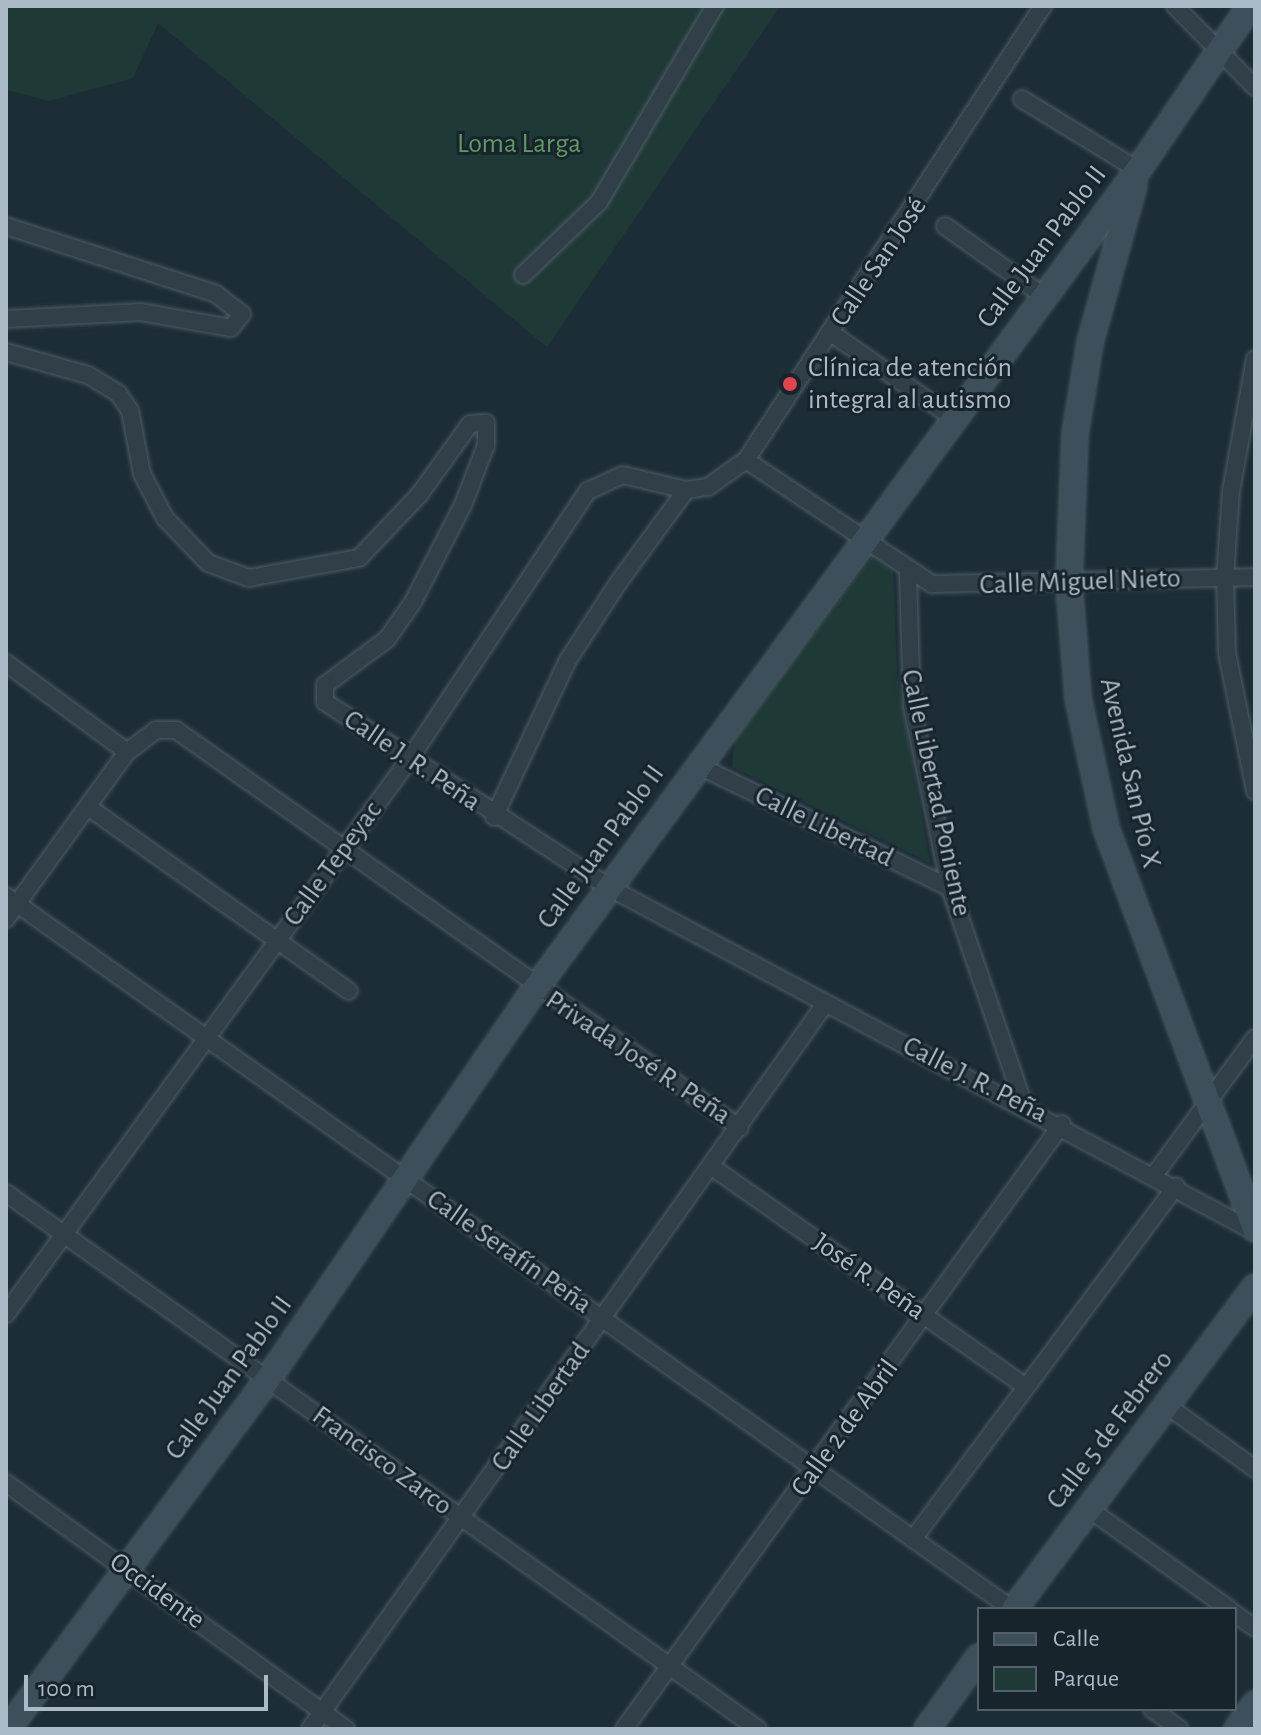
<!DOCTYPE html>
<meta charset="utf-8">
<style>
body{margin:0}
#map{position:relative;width:1261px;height:1735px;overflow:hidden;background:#1d2d38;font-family:"Alegreya Sans",sans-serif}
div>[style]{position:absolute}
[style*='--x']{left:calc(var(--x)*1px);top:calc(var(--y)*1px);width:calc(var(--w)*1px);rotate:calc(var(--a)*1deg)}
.green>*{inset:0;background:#1f3937}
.roads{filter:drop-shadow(0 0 2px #4e5d66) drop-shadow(0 0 2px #4e5d66)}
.street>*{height:16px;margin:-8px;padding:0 8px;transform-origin:8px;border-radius:8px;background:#313f48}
.secondary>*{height:24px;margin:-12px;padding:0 12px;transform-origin:12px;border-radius:12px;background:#3e4f5c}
.dots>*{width:22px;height:22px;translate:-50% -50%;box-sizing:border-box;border:4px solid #17242c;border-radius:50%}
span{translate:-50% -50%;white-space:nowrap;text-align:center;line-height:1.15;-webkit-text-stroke:6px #17242c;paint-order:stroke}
.park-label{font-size:28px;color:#609863}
.street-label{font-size:28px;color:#aabac6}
.poi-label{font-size:28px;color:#aabac6}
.left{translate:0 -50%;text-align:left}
.frame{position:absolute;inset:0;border:8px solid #aabac6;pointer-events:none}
.legend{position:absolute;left:977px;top:1607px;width:260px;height:104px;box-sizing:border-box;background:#17242c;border:2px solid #52606a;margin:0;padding:10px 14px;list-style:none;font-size:24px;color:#aabac6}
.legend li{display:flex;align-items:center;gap:16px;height:40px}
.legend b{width:40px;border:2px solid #52606a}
.scale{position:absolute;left:24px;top:1675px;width:244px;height:36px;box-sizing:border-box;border:4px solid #aabac6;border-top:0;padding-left:10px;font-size:24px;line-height:28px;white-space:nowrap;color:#aabac6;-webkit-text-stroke:6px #17242c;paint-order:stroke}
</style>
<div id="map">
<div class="green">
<i style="clip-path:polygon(6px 6px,780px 6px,547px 347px,158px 23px,133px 78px,49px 101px,6px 90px)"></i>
<i style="clip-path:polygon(874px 554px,893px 562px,897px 676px,930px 863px,732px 767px,735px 739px)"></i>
</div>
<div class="roads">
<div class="street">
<i style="--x:1175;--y:6;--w:114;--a:45.4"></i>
<i style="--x:1022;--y:99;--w:136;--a:31.5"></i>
<i style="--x:6;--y:226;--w:221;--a:17.9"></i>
<i style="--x:216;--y:294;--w:33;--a:38"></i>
<i style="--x:242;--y:314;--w:18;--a:128"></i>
<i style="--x:231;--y:328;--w:91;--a:-169.9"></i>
<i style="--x:141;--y:312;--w:135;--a:177"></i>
<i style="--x:945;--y:226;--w:119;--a:35.4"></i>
<i style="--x:523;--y:275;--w:105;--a:-43.8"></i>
<i style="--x:599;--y:202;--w:228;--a:-59.4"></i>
<i style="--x:831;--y:333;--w:147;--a:34.8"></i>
<i style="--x:6;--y:352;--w:85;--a:15.7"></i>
<i style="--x:88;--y:375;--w:35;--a:31"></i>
<i style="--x:118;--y:393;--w:22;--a:56"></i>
<i style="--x:130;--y:411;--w:64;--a:79.2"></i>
<i style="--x:142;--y:474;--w:50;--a:62.4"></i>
<i style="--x:165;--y:518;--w:62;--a:46.3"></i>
<i style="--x:208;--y:563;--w:44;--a:20.1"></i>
<i style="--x:249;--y:578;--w:112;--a:-10.3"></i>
<i style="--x:359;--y:558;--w:87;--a:-46.4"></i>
<i style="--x:419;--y:495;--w:87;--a:-54.3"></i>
<i style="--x:470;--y:424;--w:16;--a:-4"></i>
<i style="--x:486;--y:423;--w:22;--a:90"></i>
<i style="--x:486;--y:445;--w:64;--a:111"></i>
<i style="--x:463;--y:505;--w:109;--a:117.3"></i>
<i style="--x:413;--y:602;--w:45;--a:125.1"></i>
<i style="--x:387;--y:639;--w:77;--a:143.4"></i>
<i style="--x:325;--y:685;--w:17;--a:90"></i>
<i style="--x:325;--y:702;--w:340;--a:33.1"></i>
<i style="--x:610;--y:888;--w:731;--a:28.07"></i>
<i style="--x:1255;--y:359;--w:134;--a:100.3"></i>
<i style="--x:1231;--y:491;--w:86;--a:94"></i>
<i style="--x:1225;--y:577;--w:76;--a:88.5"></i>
<i style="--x:1227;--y:653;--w:141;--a:78.5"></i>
<i style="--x:746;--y:460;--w:224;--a:33.7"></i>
<i style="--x:932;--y:584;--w:323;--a:-1.2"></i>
<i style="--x:908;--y:573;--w:134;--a:88.3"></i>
<i style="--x:912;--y:707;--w:185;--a:78.1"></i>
<i style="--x:950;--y:888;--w:229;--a:71.2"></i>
<i style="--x:6;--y:663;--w:150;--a:36.3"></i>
<i style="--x:697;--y:765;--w:281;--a:25.9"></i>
<i style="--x:88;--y:807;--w:319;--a:35.2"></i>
<i style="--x:494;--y:817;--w:174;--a:-64.8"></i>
<i style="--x:568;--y:660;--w:92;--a:-57"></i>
<i style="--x:618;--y:583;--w:115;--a:-53.8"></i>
<i style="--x:686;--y:490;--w:22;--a:-8"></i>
<i style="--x:708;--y:487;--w:47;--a:-35.4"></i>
<i style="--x:746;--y:460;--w:543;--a:-56.81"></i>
<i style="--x:6;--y:896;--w:1233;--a:35.33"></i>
<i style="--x:6;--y:919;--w:206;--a:-54.1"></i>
<i style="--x:127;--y:752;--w:36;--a:-37"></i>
<i style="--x:156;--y:730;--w:20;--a:0"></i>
<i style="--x:176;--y:730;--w:690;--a:35.21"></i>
<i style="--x:712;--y:1167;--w:383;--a:35"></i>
<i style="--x:1155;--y:1174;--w:169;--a:-53.7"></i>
<i style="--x:6;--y:1193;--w:923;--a:35.48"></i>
<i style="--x:6;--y:1314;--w:689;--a:-53.98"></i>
<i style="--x:411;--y:757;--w:320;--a:-56.4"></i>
<i style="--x:588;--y:491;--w:38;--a:-25"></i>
<i style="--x:623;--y:475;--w:65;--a:13.4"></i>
<i style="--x:1166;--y:1405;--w:110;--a:35.7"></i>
<i style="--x:6;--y:1483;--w:420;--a:35.9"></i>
<i style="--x:1089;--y:1509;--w:172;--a:35.5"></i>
<i style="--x:913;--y:1539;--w:440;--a:-53.3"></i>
<i style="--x:1235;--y:1614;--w:24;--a:35"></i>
<i style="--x:1152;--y:1709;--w:34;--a:36"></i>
<i style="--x:310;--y:1729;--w:889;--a:-54.61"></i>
<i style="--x:624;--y:1729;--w:747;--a:-54.1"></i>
</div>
<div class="secondary">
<i style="--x:1134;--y:185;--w:164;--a:105.6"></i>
<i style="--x:1090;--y:343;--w:93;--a:99.3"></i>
<i style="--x:1075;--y:435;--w:148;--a:92.3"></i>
<i style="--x:1069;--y:583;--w:115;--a:85.5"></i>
<i style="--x:1078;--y:698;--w:133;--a:77.8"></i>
<i style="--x:1106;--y:828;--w:428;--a:69.6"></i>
<i style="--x:1014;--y:1609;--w:402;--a:-53.2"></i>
<i style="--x:8;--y:1729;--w:436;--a:-53.4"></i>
<i style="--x:268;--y:1379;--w:474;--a:-55.6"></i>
<i style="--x:536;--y:988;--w:1016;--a:-53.65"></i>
<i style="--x:1138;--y:170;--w:199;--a:-55.7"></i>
<i style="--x:927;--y:1729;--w:89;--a:-54.2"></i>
<i style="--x:1237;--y:1729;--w:31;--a:-54"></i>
</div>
</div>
<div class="dots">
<i style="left:790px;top:384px;background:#e0444e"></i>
</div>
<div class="park-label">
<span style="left:519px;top:144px">Loma Larga</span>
</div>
<div class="street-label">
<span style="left:1042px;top:247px;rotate:-53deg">Calle Juan Pablo II</span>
<span style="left:879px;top:262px;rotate:-56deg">Calle San José</span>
<span style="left:1080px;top:582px;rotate:-2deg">Calle Miguel Nieto</span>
<span style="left:412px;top:761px;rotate:34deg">Calle J. R. Peña</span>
<span style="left:1130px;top:773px;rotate:77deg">Avenida San Pío X</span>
<span style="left:936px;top:793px;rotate:78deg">Calle Libertad Poniente</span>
<span style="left:824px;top:827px;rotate:26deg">Calle Libertad</span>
<span style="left:601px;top:847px;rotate:-54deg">Calle Juan Pablo II</span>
<span style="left:333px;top:864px;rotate:-54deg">Calle Tepeyac</span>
<span style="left:638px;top:1058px;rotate:34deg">Privada José R. Peña</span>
<span style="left:975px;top:1080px;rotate:27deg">Calle J. R. Peña</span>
<span style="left:509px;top:1252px;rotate:35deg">Calle Serafín Peña</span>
<span style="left:869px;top:1277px;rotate:35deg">José R. Peña</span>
<span style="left:229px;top:1378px;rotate:-54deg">Calle Juan Pablo II</span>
<span style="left:541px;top:1407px;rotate:-55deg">Calle Libertad</span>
<span style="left:845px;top:1428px;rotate:-54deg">Calle 2 de Abril</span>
<span style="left:1110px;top:1430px;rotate:-53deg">Calle 5 de Febrero</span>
<span style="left:382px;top:1461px;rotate:36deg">Francisco Zarco</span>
<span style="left:157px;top:1591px;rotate:36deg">Occidente</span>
</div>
<div class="poi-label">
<span class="left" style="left:808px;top:384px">Clínica de atención<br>integral al autismo</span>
</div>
<div class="frame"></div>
<ul class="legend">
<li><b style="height:10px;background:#3e4f5c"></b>Calle</li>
<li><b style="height:22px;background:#1f3937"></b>Parque</li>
</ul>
<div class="scale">100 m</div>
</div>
